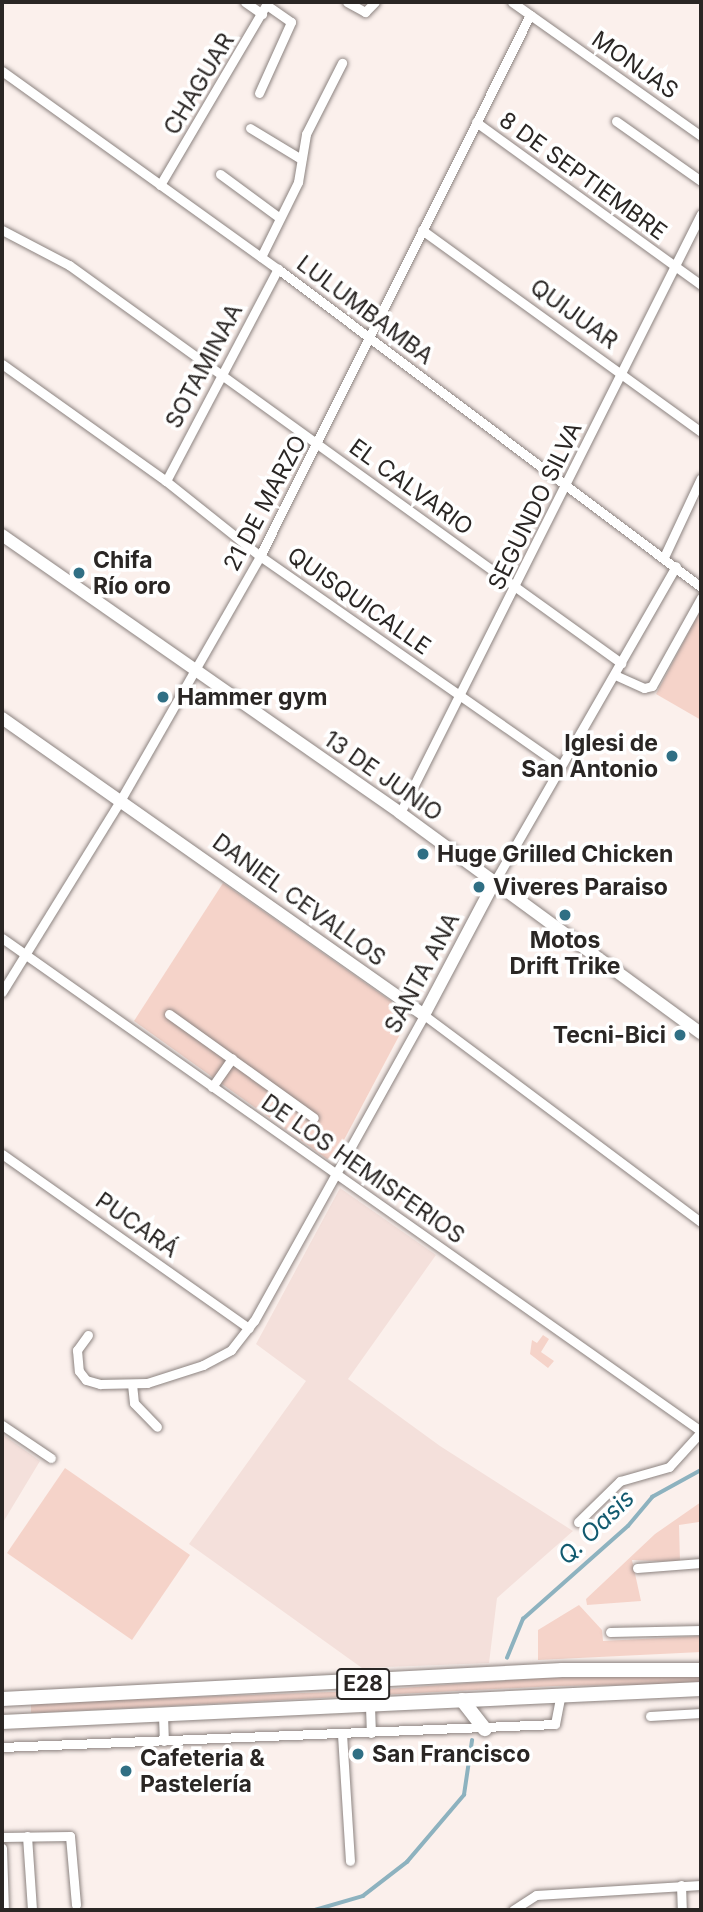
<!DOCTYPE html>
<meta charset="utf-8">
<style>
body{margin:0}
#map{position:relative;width:703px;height:1912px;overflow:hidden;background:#fbf0ec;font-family:Inter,sans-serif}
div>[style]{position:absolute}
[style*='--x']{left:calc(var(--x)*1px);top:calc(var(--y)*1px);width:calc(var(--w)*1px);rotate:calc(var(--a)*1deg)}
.built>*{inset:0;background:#f4e0db}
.green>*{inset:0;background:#f5d3c9}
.stream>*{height:3.5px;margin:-1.75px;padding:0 1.75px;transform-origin:1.75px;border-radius:1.75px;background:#8db2bf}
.roads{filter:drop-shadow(0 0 2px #8c8380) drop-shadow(0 0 2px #8c8380)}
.street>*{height:9px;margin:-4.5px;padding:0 4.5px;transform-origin:4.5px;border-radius:4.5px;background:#fff}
.secondary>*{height:12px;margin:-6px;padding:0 6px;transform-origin:6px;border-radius:6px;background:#fff}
.primary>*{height:14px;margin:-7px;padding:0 7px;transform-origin:7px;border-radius:7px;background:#fff}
.dots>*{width:19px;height:19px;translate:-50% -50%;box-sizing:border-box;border:4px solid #fff;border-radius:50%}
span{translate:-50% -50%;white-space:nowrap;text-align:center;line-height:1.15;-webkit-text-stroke:7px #fff;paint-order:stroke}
.shield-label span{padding:2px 5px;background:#fff;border:2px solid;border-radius:5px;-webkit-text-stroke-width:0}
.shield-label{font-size:21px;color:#2a2624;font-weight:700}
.street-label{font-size:23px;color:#2a2624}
.poi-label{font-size:23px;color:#2a2624;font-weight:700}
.left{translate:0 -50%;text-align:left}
.right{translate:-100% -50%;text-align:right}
.water-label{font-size:24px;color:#125a6f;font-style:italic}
.frame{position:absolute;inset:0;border:4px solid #2a2624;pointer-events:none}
</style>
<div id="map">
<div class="built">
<i style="clip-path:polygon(340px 1188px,436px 1255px,348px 1379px,440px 1446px,573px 1531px,497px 1598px,489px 1663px,362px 1668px,189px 1544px,306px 1381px,256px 1344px)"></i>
<i style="clip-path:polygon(2px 1434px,40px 1461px,2px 1524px)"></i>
</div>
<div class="green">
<i style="clip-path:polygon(701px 609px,701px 720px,656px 694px)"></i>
<i style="clip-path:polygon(223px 883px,405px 1011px,408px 1019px,336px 1155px,327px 1159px,134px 1021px)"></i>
<i style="clip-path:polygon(543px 1335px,549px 1339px,541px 1352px,554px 1361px,548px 1368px,530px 1354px,532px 1340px,537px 1343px)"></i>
<i style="clip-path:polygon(65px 1468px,190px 1555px,132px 1640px,7px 1553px)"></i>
<i style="clip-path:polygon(701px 1502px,699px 1522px,679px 1525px,680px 1562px,632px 1560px,641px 1601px,587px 1605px,586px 1599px,655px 1534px)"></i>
<i style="clip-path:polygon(579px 1605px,602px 1630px,603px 1641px,701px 1636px,701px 1652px,538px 1660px,538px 1630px)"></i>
<i style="clip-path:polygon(701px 1675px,701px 1684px,556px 1686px,31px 1713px,31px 1703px,360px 1691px,538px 1678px)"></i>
</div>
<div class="stream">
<i style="--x:507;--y:1658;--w:42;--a:-67.7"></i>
<i style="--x:523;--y:1619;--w:140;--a:-41.5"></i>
<i style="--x:628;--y:1526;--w:38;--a:-50"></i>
<i style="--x:652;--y:1497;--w:56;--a:-28.9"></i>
<i style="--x:315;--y:1910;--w:50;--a:-16.3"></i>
<i style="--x:363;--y:1896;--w:56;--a:-37.7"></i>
<i style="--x:407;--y:1862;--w:88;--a:-49.6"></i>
<i style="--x:464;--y:1795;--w:55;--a:-81.6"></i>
</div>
<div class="roads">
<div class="street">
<i style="--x:245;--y:2;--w:21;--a:35"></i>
<i style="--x:347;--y:2;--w:21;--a:29"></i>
<i style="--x:365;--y:12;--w:14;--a:-45"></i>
<i style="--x:512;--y:2;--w:232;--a:35.3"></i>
<i style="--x:2;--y:71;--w:340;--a:35.7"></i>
<i style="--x:278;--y:269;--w:529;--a:36.93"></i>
<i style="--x:259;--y:93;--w:78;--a:-65.7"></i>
<i style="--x:291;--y:22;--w:29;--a:-145"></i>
<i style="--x:616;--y:121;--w:104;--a:35.2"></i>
<i style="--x:476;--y:122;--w:278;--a:35.9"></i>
<i style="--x:250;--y:128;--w:60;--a:31.3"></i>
<i style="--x:220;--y:174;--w:74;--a:36.3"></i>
<i style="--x:160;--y:185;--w:212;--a:-59.5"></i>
<i style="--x:2;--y:230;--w:76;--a:27.6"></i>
<i style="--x:69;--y:265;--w:681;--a:35.79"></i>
<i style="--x:422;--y:230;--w:344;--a:35.9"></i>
<i style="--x:261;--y:257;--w:84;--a:-63.7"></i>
<i style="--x:298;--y:182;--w:49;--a:-80.5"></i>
<i style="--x:306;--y:134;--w:80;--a:-63.1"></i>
<i style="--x:2;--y:364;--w:201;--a:35.5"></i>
<i style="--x:166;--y:481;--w:120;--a:38.6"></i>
<i style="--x:260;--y:556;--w:367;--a:34.9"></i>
<i style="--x:166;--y:481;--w:240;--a:-62.2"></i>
<i style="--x:664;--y:557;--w:87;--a:-64.9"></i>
<i style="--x:615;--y:675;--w:32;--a:24"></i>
<i style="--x:644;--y:688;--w:8;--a:-14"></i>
<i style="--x:652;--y:686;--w:101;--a:-60.9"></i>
<i style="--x:400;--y:813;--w:670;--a:-63.32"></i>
<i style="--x:495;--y:881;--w:363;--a:-60.1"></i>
<i style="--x:2;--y:938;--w:855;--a:35.2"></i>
<i style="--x:2;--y:992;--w:227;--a:-58.3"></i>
<i style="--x:121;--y:799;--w:280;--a:-60.2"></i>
<i style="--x:260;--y:556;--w:605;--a:-63.48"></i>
<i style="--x:169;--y:1014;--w:178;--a:35.6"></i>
<i style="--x:212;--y:1087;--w:35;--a:-55"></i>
<i style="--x:2;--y:1154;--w:302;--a:35.2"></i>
<i style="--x:88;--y:1335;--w:19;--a:126"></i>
<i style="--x:77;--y:1350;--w:21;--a:85"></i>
<i style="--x:79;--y:1371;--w:11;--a:52"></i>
<i style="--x:86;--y:1380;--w:15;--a:16"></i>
<i style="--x:100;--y:1384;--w:47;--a:-1.2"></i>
<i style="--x:147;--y:1383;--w:59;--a:-17.8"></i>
<i style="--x:203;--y:1365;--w:32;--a:-28"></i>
<i style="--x:231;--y:1350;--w:37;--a:-52"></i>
<i style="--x:254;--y:1321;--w:350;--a:-60.9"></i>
<i style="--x:424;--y:1015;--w:346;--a:36.8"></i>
<i style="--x:132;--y:1384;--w:19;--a:84"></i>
<i style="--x:134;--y:1403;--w:33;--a:46"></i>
<i style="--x:2;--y:1425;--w:59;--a:34"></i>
<i style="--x:578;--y:1522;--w:59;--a:-44.3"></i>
<i style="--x:620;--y:1481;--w:51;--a:-15.9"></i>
<i style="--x:669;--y:1467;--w:47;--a:-47.6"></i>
<i style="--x:637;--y:1568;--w:64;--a:-4.5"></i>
<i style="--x:610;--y:1632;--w:91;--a:-1.3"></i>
<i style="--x:370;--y:1706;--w:27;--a:88"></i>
<i style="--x:163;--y:1715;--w:26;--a:88"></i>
<i style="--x:650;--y:1716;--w:51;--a:-3.4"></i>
<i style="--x:342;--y:1734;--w:127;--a:86.4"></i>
<i style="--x:2;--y:1747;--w:553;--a:-2.38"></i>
<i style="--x:555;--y:1724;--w:31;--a:-79"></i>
<i style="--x:27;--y:1836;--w:73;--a:86.1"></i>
<i style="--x:2;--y:1837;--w:68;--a:-0.8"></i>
<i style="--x:70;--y:1836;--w:69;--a:85"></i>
<i style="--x:2;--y:1848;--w:62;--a:88.2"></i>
<i style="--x:681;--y:1885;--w:25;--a:88"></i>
<i style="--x:513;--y:1910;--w:27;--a:-33"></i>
<i style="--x:536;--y:1895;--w:165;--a:-3.5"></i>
</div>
<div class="secondary">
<i style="--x:2;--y:535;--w:485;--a:34.9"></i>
<i style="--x:400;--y:813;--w:373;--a:36.2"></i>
<i style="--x:2;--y:718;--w:516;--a:35.14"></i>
<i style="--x:424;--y:1015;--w:152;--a:-62.1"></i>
</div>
<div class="primary">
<i style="--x:2;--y:1699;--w:561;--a:-2.96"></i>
<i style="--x:562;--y:1670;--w:139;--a:0"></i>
<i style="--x:462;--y:1700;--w:37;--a:52"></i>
<i style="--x:2;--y:1722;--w:700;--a:-2.7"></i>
</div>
</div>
<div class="dots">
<i style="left:79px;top:573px;background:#306f84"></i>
<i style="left:163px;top:697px;background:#306f84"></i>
<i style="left:672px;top:756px;background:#306f84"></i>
<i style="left:423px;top:854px;background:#306f84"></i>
<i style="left:479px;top:887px;background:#306f84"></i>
<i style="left:565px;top:915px;background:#306f84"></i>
<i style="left:680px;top:1035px;background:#306f84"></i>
<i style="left:358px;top:1754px;background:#306f84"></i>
<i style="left:126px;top:1771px;background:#306f84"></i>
</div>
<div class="shield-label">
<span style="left:363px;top:1684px">E28</span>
</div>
<div class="street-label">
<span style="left:635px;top:65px;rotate:35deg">MONJAS</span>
<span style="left:199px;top:84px;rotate:-59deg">CHAGUAR</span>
<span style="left:583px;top:176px;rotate:36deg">8 DE SEPTIEMBRE</span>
<span style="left:365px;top:310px;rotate:37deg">LULUMBAMBA</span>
<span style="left:574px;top:314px;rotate:36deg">QUIJUAR</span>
<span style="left:204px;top:366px;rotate:-62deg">SOTAMINAA</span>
<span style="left:411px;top:487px;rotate:36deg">EL CALVARIO</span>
<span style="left:265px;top:503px;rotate:-62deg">21 DE MARZO</span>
<span style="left:535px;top:506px;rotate:-64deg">SEGUNDO SILVA</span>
<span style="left:359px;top:601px;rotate:35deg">QUISQUICALLE</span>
<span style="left:383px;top:776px;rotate:35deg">13 DE JUNIO</span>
<span style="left:299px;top:900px;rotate:36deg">DANIEL CEVALLOS</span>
<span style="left:422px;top:973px;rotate:-62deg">SANTA ANA</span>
<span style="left:363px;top:1169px;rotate:35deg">DE LOS HEMISFERIOS</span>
<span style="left:137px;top:1225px;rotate:35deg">PUCARÁ</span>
</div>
<div class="poi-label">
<span class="left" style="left:93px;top:573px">Chifa<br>Río oro</span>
<span class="left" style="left:177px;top:697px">Hammer gym</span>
<span class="right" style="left:658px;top:756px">Iglesi de<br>San Antonio</span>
<span class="left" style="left:437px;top:854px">Huge Grilled Chicken</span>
<span class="left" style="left:493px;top:887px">Viveres Paraiso</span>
<span style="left:565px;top:953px">Motos<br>Drift Trike</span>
<span class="right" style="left:666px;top:1035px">Tecni-Bici</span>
<span class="left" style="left:372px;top:1754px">San Francisco</span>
<span class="left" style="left:140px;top:1771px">Cafeteria &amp;<br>Pastelería</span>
</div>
<div class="water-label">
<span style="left:596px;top:1527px;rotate:-44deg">Q. Oasis</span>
</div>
<div class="frame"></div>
</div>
